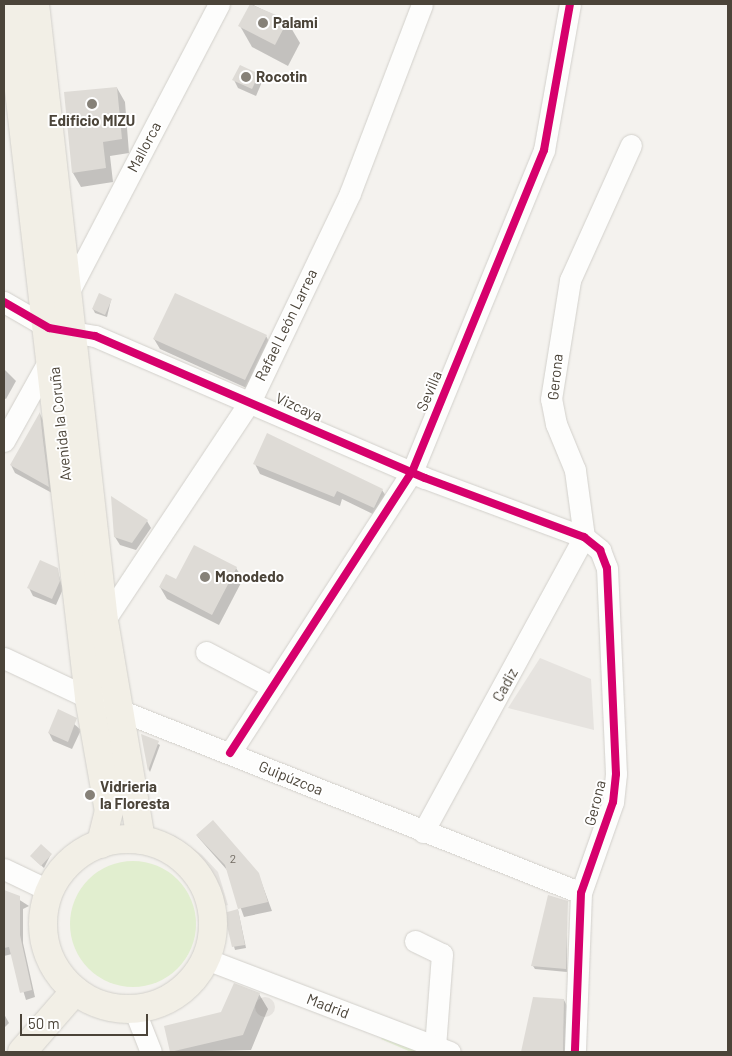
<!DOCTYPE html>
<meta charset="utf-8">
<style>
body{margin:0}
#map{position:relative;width:732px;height:1056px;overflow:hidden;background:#f4f2ee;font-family:Barlow,sans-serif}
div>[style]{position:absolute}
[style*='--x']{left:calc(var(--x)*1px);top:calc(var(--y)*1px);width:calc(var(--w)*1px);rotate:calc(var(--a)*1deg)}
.green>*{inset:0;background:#e1eecf}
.round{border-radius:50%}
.parking>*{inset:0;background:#e6e3df}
.shadow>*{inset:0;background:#0003}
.building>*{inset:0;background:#dedbd6}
.roads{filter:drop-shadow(0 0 1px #d2d0cb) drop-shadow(0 0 1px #d2d0cb)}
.minor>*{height:21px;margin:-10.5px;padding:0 10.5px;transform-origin:10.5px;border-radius:10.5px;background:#fdfdfc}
.major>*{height:28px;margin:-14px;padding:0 14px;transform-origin:14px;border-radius:14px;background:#f2efe6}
.major>.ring{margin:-14px;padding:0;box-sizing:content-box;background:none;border:28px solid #f2efe6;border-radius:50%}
.cycleway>*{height:8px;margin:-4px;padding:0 4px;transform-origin:4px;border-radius:4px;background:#d6006c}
.dots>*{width:14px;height:14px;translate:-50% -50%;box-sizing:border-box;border:2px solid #fff;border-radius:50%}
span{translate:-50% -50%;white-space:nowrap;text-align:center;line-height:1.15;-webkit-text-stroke:4px #fff;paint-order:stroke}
.number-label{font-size:12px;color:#706a61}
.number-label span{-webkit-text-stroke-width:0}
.poi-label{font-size:15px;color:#4b4439;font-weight:700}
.left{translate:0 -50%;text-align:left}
.street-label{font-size:15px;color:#4b4439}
.frame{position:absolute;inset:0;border:5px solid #4b4439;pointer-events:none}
.scale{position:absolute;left:20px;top:1014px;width:128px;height:22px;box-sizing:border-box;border:2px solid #4b4439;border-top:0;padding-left:6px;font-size:15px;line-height:18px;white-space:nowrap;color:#4b4439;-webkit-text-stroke:4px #fff;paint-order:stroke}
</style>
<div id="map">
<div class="green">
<i class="round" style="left:70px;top:861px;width:126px;height:126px"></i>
<i style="clip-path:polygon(383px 1035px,418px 1050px,411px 1052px,381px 1039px)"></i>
</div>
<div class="parking">
<i style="clip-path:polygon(540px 658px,591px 679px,594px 730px,508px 708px)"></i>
<i style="clip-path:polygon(148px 828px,175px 836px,202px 855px,218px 872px,228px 905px,221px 907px,214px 888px,183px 851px,148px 837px)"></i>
<i class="round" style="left:255px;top:997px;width:20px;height:20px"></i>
</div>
<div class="shadow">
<i style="clip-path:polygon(251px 4px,287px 21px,300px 43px,288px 66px,252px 47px,240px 26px)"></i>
<i style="clip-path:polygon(258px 75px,262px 82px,256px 96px,238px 88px,234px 80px)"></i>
<i style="clip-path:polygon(117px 88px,125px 102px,129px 153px,110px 156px,113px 182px,81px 187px,73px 173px)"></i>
<i style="clip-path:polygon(111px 300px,107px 317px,95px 313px,93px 309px)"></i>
<i style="clip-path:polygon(266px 336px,272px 347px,251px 390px,160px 349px,154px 339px)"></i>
<i style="clip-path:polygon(4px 369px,16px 381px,6px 399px,4px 398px)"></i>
<i style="clip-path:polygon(40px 414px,43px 420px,52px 493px,15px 473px,11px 465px)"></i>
<i style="clip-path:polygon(255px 464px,382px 490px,388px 499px,379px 517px,342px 499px,340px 506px,260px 474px)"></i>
<i style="clip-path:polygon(147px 521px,151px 528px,136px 550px,120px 545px,115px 537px)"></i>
<i style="clip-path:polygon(236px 568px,243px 579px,219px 625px,167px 599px,160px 587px)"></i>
<i style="clip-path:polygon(57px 569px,63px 589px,56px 605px,33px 596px,29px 588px)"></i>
<i style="clip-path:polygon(59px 711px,81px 730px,72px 749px,53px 741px,49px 733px)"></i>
<i style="clip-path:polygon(142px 736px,160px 745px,150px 772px,149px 770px)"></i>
<i style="clip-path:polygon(197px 836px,258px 873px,272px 911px,244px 917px,227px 870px)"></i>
<i style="clip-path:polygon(51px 854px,44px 868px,34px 859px)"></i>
<i style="clip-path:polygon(4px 890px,29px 906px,23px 909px,23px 943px,35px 997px,26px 1000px,12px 954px,4px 956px)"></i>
<i style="clip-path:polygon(567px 902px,567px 972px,535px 969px,533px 966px)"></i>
<i style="clip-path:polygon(238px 910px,246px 948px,235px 950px,225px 914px)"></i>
<i style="clip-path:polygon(259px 994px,268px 1009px,251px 1050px,172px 1052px,165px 1027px,222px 1013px)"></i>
<i style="clip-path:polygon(564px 1000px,568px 1008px,566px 1052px,523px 1052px)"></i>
<i style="clip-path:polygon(4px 1014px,9px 1023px,4px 1028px)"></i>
</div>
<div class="building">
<i style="clip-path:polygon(250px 4px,288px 20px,275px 45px,238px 26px)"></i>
<i style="clip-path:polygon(240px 65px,259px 74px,252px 89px,232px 80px)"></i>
<i style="clip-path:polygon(117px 87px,122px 139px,103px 142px,106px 168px,72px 173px,64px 92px)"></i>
<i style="clip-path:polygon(99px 293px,112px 299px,105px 315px,92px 309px)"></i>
<i style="clip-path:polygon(175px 293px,267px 335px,245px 380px,153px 339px)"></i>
<i style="clip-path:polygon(40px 412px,43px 440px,49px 487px,10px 465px)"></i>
<i style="clip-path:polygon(267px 433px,383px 489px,374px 508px,337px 491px,334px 497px,253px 464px)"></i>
<i style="clip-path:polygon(111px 496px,148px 520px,132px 543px,114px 537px)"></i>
<i style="clip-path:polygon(194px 545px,237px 567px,212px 615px,159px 587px,166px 574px,176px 579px)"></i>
<i style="clip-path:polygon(40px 560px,58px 568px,60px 581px,52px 599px,27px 588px)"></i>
<i style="clip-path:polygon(58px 709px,77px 718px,68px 742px,48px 733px)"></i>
<i style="clip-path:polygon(141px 734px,159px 741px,148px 771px)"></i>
<i style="clip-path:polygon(213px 820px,259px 873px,268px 902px,238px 909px,225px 865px,196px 835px)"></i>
<i style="clip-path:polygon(41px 844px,52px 854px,41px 866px,30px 856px)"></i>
<i style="clip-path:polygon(4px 890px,20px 896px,20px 935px,32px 990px,20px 993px,9px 947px,4px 948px)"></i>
<i style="clip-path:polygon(548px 895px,568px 901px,566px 969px,531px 966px)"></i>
<i style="clip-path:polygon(238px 909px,245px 945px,232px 947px,224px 913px)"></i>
<i style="clip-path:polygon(234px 983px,260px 993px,243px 1035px,170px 1052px,164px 1026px,221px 1012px)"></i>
<i style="clip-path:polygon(533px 997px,564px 999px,563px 1052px,521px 1052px)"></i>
</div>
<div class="roads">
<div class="minor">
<i style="--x:69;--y:291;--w:324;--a:-62.4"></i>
<i style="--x:4;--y:302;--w:52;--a:30"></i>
<i style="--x:49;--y:328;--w:47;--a:9.9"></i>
<i style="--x:95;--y:336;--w:359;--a:23.3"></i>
<i style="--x:425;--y:478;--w:170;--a:20.4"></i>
<i style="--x:584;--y:537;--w:21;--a:39"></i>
<i style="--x:600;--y:550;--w:19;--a:69"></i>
<i style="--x:607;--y:568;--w:206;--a:87.5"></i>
<i style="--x:616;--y:774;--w:28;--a:96"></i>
<i style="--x:613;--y:802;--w:96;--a:109.4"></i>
<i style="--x:581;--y:893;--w:159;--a:92.2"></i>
<i style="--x:4;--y:441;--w:101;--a:-60.9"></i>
<i style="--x:104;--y:621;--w:265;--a:-56.4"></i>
<i style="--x:251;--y:400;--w:229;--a:-64.4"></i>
<i style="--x:350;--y:193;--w:202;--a:-69.1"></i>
<i style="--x:206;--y:652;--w:75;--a:27.9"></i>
<i style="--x:4;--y:658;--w:94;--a:25.2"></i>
<i style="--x:89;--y:698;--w:529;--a:21.62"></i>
<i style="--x:230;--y:753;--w:335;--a:-57.1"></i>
<i style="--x:412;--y:472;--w:348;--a:-67.7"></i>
<i style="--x:544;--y:150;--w:148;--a:-79.9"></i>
<i style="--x:423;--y:832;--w:336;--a:-61.4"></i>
<i style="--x:584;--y:537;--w:68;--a:-97.7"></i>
<i style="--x:575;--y:470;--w:50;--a:-112.4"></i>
<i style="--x:556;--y:424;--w:25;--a:-101"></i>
<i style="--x:551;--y:399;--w:121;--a:-80.9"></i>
<i style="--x:570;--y:280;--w:148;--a:-65.7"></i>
<i style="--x:4;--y:869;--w:51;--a:25.6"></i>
<i style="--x:415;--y:941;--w:30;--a:26"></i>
<i style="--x:442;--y:954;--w:93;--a:94.3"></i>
<i style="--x:206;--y:959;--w:261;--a:20.9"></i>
<i style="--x:134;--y:1009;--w:46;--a:68.4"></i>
</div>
<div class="major">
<i style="--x:9;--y:4;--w:699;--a:83.42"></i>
<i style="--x:89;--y:698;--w:115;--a:80"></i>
<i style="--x:109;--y:811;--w:34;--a:104"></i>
<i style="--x:35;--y:4;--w:621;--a:83.62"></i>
<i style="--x:104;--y:621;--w:222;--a:80.4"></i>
<i class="ring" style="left:43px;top:839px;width:142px;height:142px"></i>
<i style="--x:22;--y:1052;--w:81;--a:-49"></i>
</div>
</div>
<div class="cycleway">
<i style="--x:4;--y:302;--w:52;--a:30"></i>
<i style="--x:49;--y:328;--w:47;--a:9.9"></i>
<i style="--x:95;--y:336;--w:359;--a:23.3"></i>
<i style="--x:425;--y:478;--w:170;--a:20.4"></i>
<i style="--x:584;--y:537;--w:21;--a:39"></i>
<i style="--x:600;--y:550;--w:19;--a:69"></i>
<i style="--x:607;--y:568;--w:206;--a:87.5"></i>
<i style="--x:616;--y:774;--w:28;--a:96"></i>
<i style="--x:613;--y:802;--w:96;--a:109.4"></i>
<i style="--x:581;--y:893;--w:159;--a:92.2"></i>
<i style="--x:230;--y:753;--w:335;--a:-57.1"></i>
<i style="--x:412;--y:472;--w:348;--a:-67.7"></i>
<i style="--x:544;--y:150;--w:148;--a:-79.9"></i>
</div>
<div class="dots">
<i style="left:263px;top:23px;background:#868178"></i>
<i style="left:246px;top:77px;background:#868178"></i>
<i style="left:92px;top:104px;background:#868178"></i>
<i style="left:205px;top:577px;background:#868178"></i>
<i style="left:90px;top:795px;background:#868178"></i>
</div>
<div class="number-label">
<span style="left:233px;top:859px">2</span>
</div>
<div class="poi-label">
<span class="left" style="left:273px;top:23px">Palami</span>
<span class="left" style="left:256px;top:77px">Rocotin</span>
<span style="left:92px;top:121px">Edificio MIZU</span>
<span class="left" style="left:215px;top:577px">Monodedo</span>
<span class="left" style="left:100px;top:795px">Vidrieria<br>la Floresta</span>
</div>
<div class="street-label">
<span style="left:144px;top:147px;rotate:-62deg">Mallorca</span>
<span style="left:286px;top:325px;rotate:-64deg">Rafael León Larrea</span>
<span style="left:555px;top:377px;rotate:-84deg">Gerona</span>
<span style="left:429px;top:391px;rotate:-67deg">Sevilla</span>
<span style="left:299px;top:407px;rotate:24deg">Vizcaya</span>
<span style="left:60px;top:424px;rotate:-96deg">Avenida la Coruña</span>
<span style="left:505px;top:685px;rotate:-61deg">Cadiz</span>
<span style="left:291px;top:778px;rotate:22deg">Guipúzcoa</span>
<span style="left:595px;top:803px;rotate:-76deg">Gerona</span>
<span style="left:328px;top:1006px;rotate:21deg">Madrid</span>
</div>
<div class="frame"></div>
<div class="scale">50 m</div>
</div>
